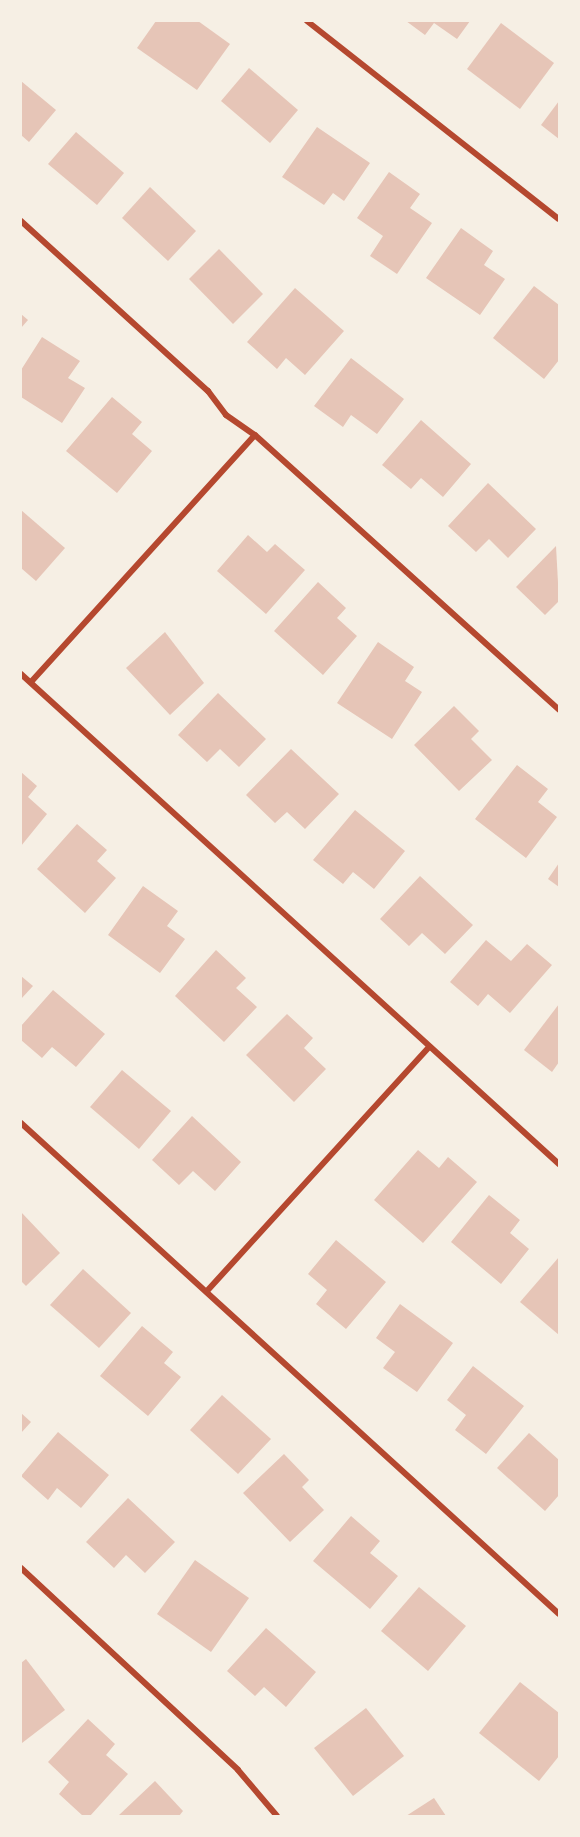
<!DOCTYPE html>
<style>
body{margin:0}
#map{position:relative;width:580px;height:1837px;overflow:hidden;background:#f6efe4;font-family:"Noto Sans",sans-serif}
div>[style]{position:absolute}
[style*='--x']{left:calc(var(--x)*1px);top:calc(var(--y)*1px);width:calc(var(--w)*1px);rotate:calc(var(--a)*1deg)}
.building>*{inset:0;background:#e6c5b7}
.minor>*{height:6px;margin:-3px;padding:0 3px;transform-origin:3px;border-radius:3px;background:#b5482f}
span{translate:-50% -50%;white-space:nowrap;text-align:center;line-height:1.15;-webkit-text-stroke:4.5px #f6efe4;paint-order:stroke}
.frame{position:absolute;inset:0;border:22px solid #f6efe4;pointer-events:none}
</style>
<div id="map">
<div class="building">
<i style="clip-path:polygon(156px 21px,198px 21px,230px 44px,197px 90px,137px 48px)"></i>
<i style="clip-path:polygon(406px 21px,470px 21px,457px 39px,434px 23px,425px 35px)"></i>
<i style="clip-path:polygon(501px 23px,554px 63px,520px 109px,467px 69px)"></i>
<i style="clip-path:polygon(249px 68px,298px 110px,270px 143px,221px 101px)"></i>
<i style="clip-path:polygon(21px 81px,56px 110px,29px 142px,21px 135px)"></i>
<i style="clip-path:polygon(559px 101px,559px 139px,541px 125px)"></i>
<i style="clip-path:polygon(317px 127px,370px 163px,344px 201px,333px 193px,324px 205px,282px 177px)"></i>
<i style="clip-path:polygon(76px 132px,124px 173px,97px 205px,48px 164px)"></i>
<i style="clip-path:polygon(389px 172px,420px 194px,410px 208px,432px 223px,397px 274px,370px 256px,383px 236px,357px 218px)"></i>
<i style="clip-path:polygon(150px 187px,196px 231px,168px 261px,122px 218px)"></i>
<i style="clip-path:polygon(461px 228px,493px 251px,484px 265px,505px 279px,480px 315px,426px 278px)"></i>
<i style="clip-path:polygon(219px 249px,263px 294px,233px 324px,189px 279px)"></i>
<i style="clip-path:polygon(534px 286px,559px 305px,559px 360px,544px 379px,493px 338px)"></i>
<i style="clip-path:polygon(295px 288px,344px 331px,305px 375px,286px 358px,277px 369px,247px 342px)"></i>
<i style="clip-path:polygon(21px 314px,28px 320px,21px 328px)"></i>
<i style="clip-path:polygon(42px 337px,80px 361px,68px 378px,85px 388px,62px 423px,21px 397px,21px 370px)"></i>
<i style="clip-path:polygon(351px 358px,404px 399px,377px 434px,351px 415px,343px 427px,314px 406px)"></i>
<i style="clip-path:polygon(112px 397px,142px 422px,132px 434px,152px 451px,117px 493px,66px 451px)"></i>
<i style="clip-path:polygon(421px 420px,471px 464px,443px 497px,421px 478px,411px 489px,382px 465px)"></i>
<i style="clip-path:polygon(488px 483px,536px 529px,508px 558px,489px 539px,476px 552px,448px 526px)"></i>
<i style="clip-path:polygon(21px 510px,65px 548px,36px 581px,21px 568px)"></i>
<i style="clip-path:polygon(248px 535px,267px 552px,275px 544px,305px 570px,266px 614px,217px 571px)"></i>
<i style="clip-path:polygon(556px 546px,559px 601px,545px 615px,516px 587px)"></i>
<i style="clip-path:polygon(318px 582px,346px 608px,337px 618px,357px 636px,323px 675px,274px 631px)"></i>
<i style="clip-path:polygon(165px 632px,204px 683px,170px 715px,126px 668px)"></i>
<i style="clip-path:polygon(378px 642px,414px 667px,405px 681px,422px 692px,392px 739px,337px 703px)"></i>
<i style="clip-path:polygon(218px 693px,266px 739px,239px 767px,220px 749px,207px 762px,178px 735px)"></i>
<i style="clip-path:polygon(454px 706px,479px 731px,471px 739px,492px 760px,459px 791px,414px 745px)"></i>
<i style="clip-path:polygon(291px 749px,339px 794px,305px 829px,287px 812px,275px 823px,246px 795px)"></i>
<i style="clip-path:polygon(517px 765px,548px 789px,538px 802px,557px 817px,526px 858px,475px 819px)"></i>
<i style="clip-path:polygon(21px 772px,37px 786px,28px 797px,47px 814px,21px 846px)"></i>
<i style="clip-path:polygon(355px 810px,405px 851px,374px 889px,353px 872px,343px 884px,313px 860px)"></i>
<i style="clip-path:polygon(77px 824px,107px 850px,97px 861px,116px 878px,85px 913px,37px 869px)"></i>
<i style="clip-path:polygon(559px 863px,559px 887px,548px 879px)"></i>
<i style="clip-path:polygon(420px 876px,473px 925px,445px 954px,422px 933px,409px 946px,380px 919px)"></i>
<i style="clip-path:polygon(143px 886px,178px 911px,167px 926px,185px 939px,160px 973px,108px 935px)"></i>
<i style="clip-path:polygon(486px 940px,511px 961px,527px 944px,552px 965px,510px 1013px,488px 994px,478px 1006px,450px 982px)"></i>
<i style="clip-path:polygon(216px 950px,246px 978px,236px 988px,257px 1007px,224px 1042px,175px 996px)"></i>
<i style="clip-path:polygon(21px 976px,33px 986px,21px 999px)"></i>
<i style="clip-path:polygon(53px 990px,105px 1034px,76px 1067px,52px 1047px,42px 1058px,21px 1040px,21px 1026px)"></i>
<i style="clip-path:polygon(559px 1004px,559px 1062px,552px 1072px,524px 1050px)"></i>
<i style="clip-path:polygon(287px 1014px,313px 1038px,304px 1048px,326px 1069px,294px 1102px,246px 1055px)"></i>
<i style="clip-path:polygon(122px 1070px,171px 1111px,139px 1149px,90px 1107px)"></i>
<i style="clip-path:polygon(192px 1116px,241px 1162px,215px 1191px,193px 1171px,179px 1185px,152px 1160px)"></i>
<i style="clip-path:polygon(418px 1150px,439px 1168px,448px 1157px,477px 1182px,423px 1243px,374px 1200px)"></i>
<i style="clip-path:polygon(489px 1195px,520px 1220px,510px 1233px,529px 1249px,501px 1284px,451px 1242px)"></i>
<i style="clip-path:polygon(21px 1212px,60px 1253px,26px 1286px,21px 1281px)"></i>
<i style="clip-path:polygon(336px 1240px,386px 1282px,346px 1329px,316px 1304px,327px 1290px,308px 1274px)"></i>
<i style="clip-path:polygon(559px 1257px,559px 1335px,520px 1302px)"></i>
<i style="clip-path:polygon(83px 1269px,131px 1313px,99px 1348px,50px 1305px)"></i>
<i style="clip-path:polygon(400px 1304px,453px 1343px,417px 1392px,383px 1368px,395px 1352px,376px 1338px)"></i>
<i style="clip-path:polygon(142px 1326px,173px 1352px,164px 1363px,181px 1377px,148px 1416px,100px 1376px)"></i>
<i style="clip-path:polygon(473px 1366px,524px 1406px,486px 1454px,455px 1430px,466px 1415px,447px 1400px)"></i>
<i style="clip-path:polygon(222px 1395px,271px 1439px,238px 1474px,190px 1430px)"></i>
<i style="clip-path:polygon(21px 1413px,31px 1422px,21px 1433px)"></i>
<i style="clip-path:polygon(58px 1432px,109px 1475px,81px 1508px,57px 1488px,48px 1500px,21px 1476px)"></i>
<i style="clip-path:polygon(529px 1433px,559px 1460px,559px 1495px,545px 1511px,497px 1468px)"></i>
<i style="clip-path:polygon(284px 1454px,309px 1480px,302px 1487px,324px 1510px,290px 1542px,243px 1493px)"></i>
<i style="clip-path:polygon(128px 1498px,175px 1542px,145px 1573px,126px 1555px,114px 1568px,86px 1542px)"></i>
<i style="clip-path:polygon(351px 1516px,380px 1541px,370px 1553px,398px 1576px,370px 1609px,313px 1561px)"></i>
<i style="clip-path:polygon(195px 1560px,249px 1598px,211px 1652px,157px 1614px)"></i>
<i style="clip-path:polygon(419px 1587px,466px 1626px,428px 1671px,381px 1631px)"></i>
<i style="clip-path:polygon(266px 1628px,316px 1672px,286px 1707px,264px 1687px,255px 1696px,227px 1671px)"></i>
<i style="clip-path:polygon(26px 1659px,65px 1710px,22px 1743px,21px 1663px)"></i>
<i style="clip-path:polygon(520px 1682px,559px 1713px,559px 1756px,539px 1781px,479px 1733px)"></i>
<i style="clip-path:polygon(366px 1708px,404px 1756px,353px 1796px,314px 1748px)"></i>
<i style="clip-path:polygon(88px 1719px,115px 1744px,106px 1755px,128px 1774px,90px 1816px,83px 1816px,59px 1794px,69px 1782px,48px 1762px)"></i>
<i style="clip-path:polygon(155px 1781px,183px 1811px,179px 1816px,118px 1816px)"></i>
<i style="clip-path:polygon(434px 1798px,446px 1816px,406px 1816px)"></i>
</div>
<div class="minor">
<i style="--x:307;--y:21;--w:320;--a:38.2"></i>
<i style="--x:21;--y:221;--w:253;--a:42.3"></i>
<i style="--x:208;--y:391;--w:30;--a:53"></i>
<i style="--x:226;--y:415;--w:35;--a:35"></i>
<i style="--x:255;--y:435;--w:410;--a:42.1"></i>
<i style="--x:21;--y:674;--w:728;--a:42.33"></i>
<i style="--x:31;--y:682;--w:333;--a:-47.8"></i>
<i style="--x:21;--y:1123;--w:728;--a:42.38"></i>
<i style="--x:207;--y:1291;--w:330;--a:-47.7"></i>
<i style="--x:21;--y:1568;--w:296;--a:42.9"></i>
<i style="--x:238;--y:1770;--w:60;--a:49.7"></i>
</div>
<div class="frame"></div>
</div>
